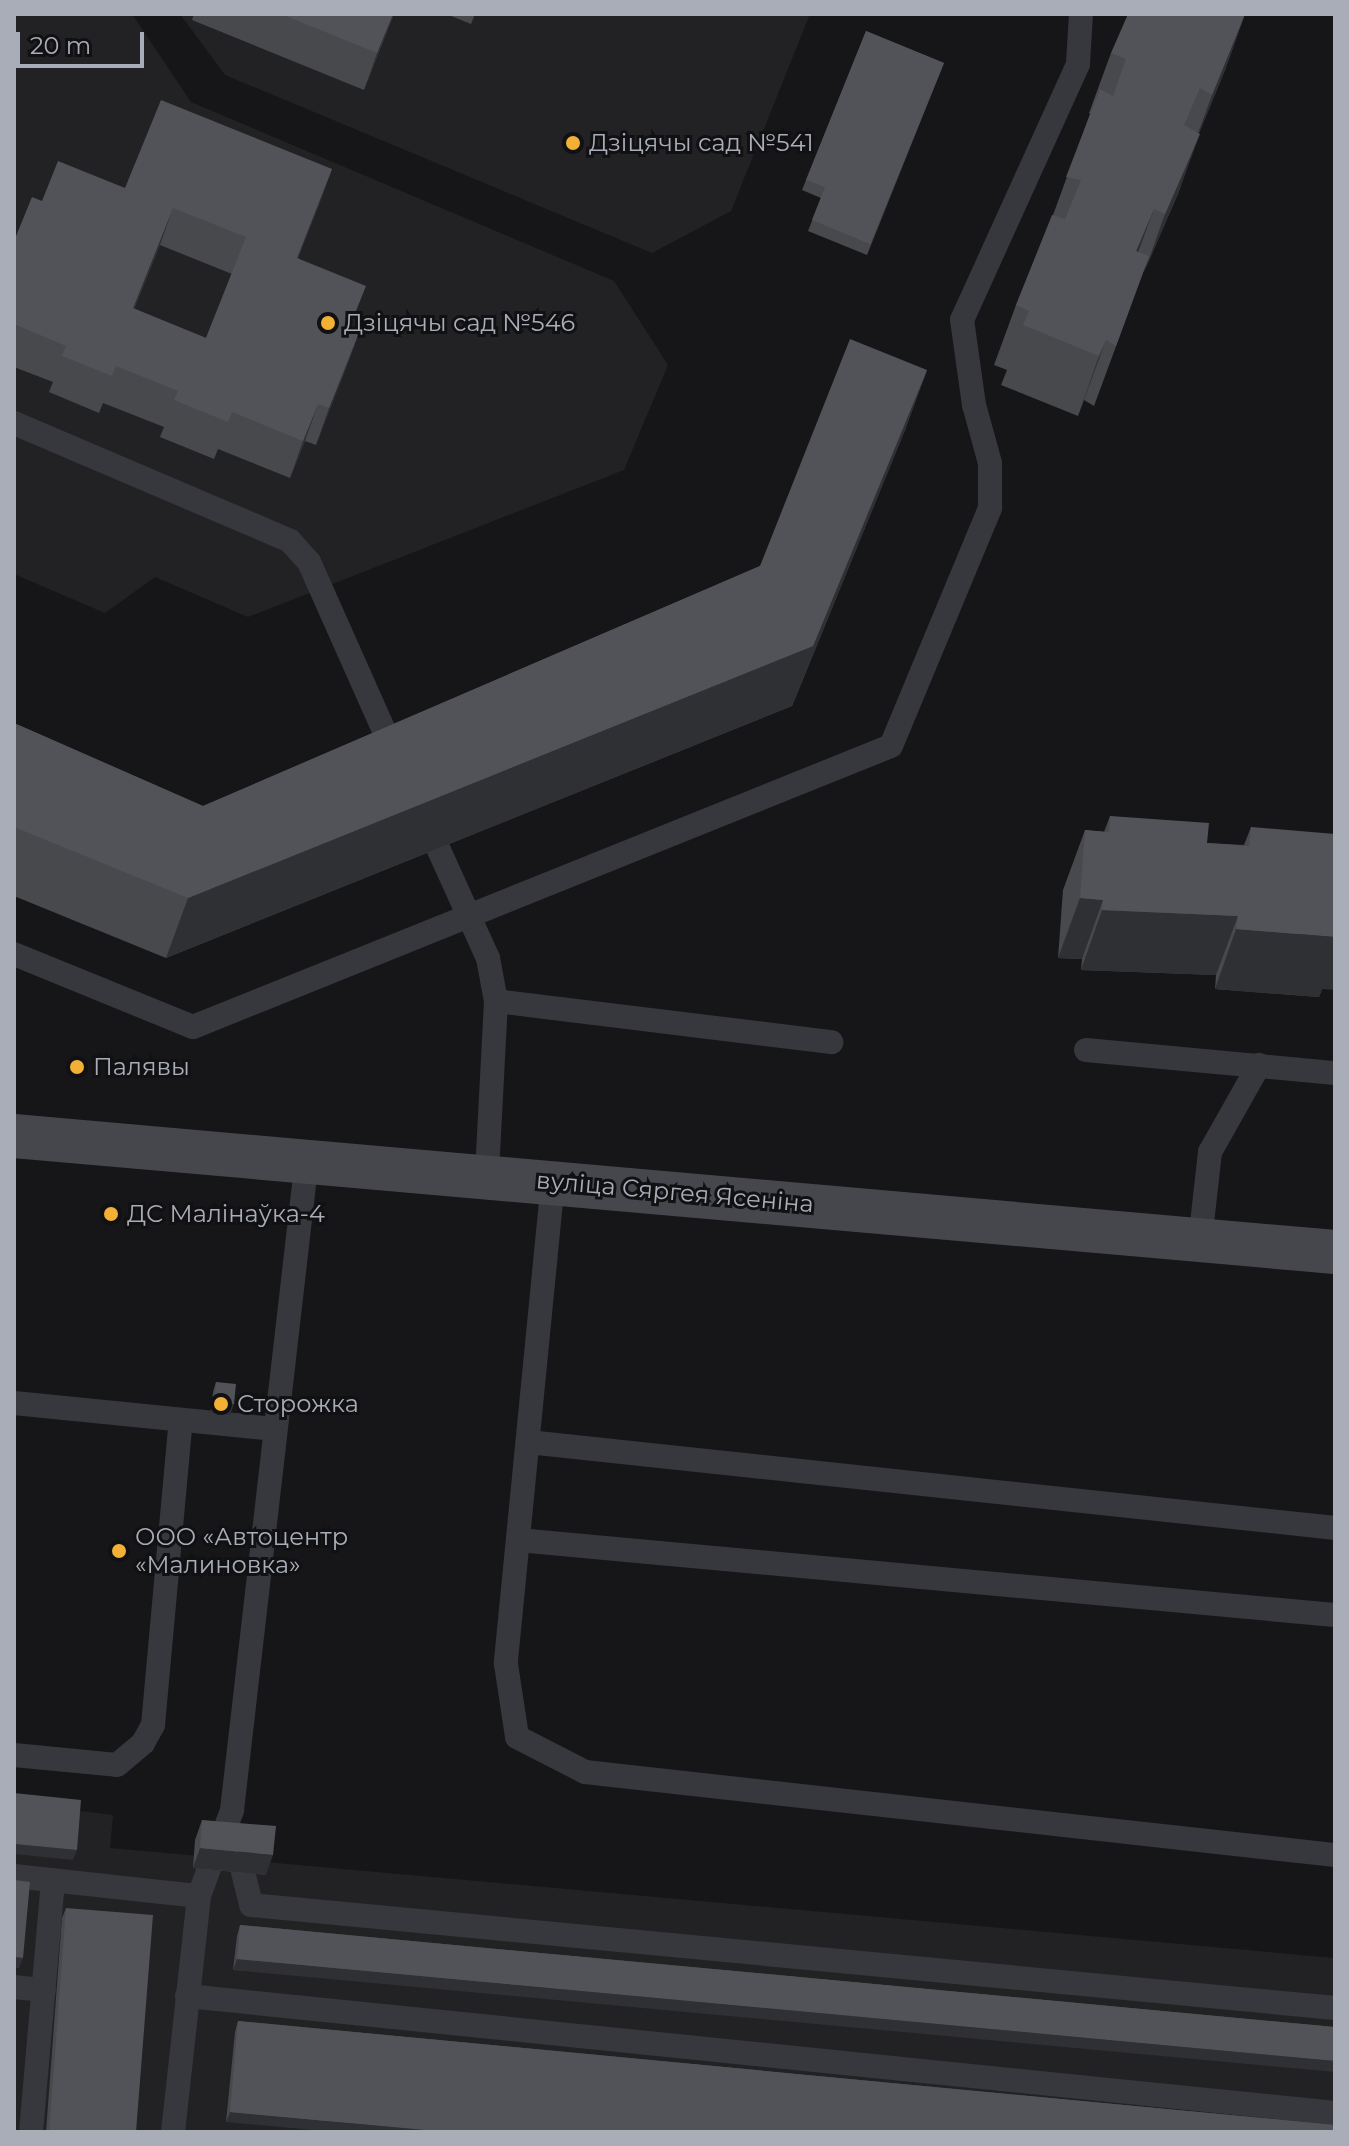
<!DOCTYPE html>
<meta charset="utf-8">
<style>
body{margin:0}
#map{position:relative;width:1349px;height:2146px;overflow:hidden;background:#161618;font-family:Montserrat,sans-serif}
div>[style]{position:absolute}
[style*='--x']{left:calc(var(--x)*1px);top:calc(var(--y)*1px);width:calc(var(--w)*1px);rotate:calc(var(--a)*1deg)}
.built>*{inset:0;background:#222225}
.lane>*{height:24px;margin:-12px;padding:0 12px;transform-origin:12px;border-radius:12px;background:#37383d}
.secondary>*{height:44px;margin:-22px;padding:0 22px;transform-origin:22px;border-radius:22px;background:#45474d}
.wall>*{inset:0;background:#47494d}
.shaded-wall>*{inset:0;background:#2f3033}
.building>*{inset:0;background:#525359}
.dots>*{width:22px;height:22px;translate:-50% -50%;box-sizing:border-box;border:4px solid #111113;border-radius:50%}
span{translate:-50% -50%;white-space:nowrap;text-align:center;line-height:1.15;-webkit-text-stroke:6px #111113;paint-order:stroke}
.poi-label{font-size:24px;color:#a8adb8}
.left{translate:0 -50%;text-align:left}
.street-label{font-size:24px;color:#a8adb8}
.frame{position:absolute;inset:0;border:16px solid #a8adb8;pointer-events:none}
.scale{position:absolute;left:16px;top:32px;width:128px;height:36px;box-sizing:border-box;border:4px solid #a8adb8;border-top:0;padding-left:10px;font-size:24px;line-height:28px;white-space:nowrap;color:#a8adb8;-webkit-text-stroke:6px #111113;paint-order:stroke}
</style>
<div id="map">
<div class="built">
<i style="clip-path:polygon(14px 14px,132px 14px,191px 102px,614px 281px,668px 365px,624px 470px,248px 617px,155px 577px,105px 613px,14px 574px)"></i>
<i style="clip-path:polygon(180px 14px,810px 14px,731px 211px,652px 253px,225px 75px)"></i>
<i style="clip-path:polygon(14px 1803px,113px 1815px,110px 1848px,1335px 1958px,1335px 2132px,14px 2132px)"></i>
</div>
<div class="lane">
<i style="--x:14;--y:423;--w:300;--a:23.1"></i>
<i style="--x:290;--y:541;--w:28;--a:48"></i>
<i style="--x:309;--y:562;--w:214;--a:66"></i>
<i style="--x:438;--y:848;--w:121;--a:65.6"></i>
<i style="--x:488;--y:958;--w:44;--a:79.5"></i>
<i style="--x:496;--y:1001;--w:174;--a:93"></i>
<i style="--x:14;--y:954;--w:193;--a:22.2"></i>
<i style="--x:193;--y:1027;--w:752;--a:-21.93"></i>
<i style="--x:891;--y:746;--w:258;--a:-67.4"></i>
<i style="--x:990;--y:508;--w:45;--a:-90"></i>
<i style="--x:990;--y:463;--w:60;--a:-105.4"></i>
<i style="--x:974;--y:405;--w:86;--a:-98"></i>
<i style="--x:962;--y:320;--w:281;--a:-65.6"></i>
<i style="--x:1078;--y:64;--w:50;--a:-86.6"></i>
<i style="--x:496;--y:1001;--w:338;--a:7"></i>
<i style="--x:1086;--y:1050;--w:250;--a:5.3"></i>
<i style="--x:553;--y:1181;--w:485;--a:95.6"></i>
<i style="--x:506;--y:1664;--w:74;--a:81.4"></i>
<i style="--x:517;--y:1737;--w:76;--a:27.2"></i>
<i style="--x:585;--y:1772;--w:755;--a:6.32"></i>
<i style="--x:1200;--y:1241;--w:90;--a:-83.6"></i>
<i style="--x:1210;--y:1152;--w:100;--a:-60.6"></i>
<i style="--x:14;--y:1403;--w:262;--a:5.7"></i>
<i style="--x:528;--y:1442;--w:812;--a:6.08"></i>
<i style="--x:518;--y:1540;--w:820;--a:5.25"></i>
<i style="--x:14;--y:1755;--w:103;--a:5.5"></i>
<i style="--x:117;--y:1765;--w:34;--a:-40"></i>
<i style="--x:143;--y:1743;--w:21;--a:-61"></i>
<i style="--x:153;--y:1725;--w:306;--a:-84.8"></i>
<i style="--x:220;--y:1842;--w:34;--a:-69"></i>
<i style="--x:232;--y:1810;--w:655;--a:-83.43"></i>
<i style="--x:243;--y:1872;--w:34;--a:76"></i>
<i style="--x:251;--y:1905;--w:1089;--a:5.43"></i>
<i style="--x:14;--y:1876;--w:186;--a:6.2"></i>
<i style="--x:199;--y:1896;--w:29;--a:-70"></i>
<i style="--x:14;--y:1987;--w:30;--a:6"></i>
<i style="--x:187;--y:1996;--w:1154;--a:5.82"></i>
<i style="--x:31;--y:2132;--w:253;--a:-85"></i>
<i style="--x:173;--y:2132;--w:237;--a:-83.7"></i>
</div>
<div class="secondary">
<i style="--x:14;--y:1136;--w:1326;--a:5.02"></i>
</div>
<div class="wall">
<i style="clip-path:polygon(194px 14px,394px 14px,364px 90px,192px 20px)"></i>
<i style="clip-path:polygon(446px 14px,475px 14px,471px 24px)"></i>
<i style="clip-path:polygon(1245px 14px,1225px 70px,1199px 133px,1178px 194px,1143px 273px,1094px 406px,1084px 400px,1078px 416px,1001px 385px,1007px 370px,994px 365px,1016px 305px,1053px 215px,1090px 114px,1089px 113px,1111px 53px)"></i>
<i style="clip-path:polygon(866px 31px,944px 63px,867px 255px,808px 231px,821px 198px,802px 190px)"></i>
<i style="clip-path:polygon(evenodd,332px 169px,298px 258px,351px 326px,360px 330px,316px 445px,305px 441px,290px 478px,218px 449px,214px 459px,160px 437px,164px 427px,103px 403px,99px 413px,49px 392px,53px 382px,14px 367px,14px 241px,42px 201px,125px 188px,332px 169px,160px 245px,232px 274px,206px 338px,134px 309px,160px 245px)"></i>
<i style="clip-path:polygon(927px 370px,905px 430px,792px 706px,166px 958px,14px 896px,14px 723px,203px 806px,760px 566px)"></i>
<i style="clip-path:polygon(1110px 816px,1207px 843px,1244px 845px,1251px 827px,1322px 989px,1319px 997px,1215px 989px,1216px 975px,1081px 970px,1082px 959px,1058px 958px,1063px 890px,1085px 830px,1104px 832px)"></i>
<i style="clip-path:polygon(216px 1382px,230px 1415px,211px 1413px,213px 1392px)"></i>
<i style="clip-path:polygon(202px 1820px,266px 1875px,193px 1868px,195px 1840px)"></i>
<i style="clip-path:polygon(66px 1908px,136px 2132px,46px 2132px,62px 1918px)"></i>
<i style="clip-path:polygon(240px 1925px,1335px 2027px,233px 1970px,237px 1936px)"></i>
<i style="clip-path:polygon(238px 2021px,1335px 2125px,226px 2122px,235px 2032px)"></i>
</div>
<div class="shaded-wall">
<i style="clip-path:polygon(393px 14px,394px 14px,364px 90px,377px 53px)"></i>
<i style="clip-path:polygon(1245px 14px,1225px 70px,1190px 155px,1212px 95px)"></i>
<i style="clip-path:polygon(1200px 134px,1178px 194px,1144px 273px,1165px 214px)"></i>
<i style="clip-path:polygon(332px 169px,319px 206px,283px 294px,297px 258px)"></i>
<i style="clip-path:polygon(173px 208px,160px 245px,119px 345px,133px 308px)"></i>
<i style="clip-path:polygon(1154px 209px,1132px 269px,1136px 251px)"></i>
<i style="clip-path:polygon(360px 330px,347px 367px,316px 445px,329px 408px)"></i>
<i style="clip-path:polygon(1106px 340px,1084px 400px,1078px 416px,1099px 356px)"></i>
<i style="clip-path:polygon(927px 370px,905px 430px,792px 706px,166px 958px,188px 898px,813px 646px)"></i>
<i style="clip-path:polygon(318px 404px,305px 441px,290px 478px,303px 441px)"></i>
<i style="clip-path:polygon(1080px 898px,1103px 900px,1082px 959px,1058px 958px)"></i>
<i style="clip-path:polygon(1102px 910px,1238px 916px,1216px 975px,1081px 970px)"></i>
<i style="clip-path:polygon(1236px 929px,1335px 937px,1335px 990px,1322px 989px,1319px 997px,1215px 989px)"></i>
<i style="clip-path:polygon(214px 1403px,234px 1404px,230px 1415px,211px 1413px)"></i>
<i style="clip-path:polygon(14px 1844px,77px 1850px,73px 1860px,14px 1854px)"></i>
<i style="clip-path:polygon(200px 1848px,273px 1855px,266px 1875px,193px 1868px)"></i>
<i style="clip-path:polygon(14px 1957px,23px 1958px,19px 1968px,14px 1968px)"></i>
<i style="clip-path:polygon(237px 1959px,1335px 2061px,1335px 2072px,233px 1970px)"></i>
<i style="clip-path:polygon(230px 2112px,446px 2132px,334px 2132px,226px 2122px)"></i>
</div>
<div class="building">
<i style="clip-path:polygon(281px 14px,393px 14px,377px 53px)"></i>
<i style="clip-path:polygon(1128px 14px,1245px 14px,1212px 95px,1200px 88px,1184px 125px,1200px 134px,1165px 214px,1154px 209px,1136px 251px,1149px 256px,1116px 346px,1106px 340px,1099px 356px,1023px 325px,1029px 311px,1016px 305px,1052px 215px,1065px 219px,1081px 180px,1066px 177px,1100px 89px,1113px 96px,1126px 59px,1111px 53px)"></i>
<i style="clip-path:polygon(866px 31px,944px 63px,870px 244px,812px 220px,825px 187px,806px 180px)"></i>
<i style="clip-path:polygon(evenodd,161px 100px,332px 169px,297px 258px,366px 286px,350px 326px,360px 330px,329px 408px,318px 404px,303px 441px,232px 412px,228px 422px,174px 400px,178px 391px,116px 366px,112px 376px,62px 356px,66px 346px,14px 324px,14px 241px,32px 197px,42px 201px,58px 161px,125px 188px,161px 100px,173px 208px,246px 237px,206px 338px,133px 308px,173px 208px)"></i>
<i style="clip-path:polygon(850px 339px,927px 370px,813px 646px,188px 898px,14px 827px,14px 723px,203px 806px,760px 566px)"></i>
<i style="clip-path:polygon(1110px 816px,1209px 823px,1207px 843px,1249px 846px,1251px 827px,1335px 834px,1335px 937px,1236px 929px,1238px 916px,1102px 910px,1103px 900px,1080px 898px,1085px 830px,1109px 832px)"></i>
<i style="clip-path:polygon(216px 1382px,236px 1384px,234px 1404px,214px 1403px)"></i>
<i style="clip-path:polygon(14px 1793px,81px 1800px,77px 1850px,14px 1844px)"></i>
<i style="clip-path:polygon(202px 1820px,276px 1826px,273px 1855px,200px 1848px)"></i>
<i style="clip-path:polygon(14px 1880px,30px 1882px,23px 1958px,14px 1957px)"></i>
<i style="clip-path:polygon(66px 1908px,153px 1915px,136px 2132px,49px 2132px)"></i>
<i style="clip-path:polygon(240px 1925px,1335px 2027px,1335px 2061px,237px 1959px)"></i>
<i style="clip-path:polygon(238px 2021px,1335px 2125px,1335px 2132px,446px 2132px,230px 2112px)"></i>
</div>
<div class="dots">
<i style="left:573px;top:143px;background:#f2b134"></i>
<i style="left:328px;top:323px;background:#f2b134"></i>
<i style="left:77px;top:1067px;background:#f2b134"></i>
<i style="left:111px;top:1214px;background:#f2b134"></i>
<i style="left:221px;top:1404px;background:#f2b134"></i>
<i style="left:119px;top:1551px;background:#f2b134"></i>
</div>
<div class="poi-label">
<span class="left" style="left:589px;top:143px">Дзіцячы сад №541</span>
<span class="left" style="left:344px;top:323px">Дзіцячы сад №546</span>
<span class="left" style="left:93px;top:1067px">Палявы</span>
<span class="left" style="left:127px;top:1214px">ДС Малінаўка-4</span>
<span class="left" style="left:237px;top:1404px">Сторожка</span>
<span class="left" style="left:135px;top:1551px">ООО «Автоцентр<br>«Малиновка»</span>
</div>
<div class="street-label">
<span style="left:675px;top:1192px;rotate:5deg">вуліца Сяргея Ясеніна</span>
</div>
<div class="frame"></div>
<div class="scale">20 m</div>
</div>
